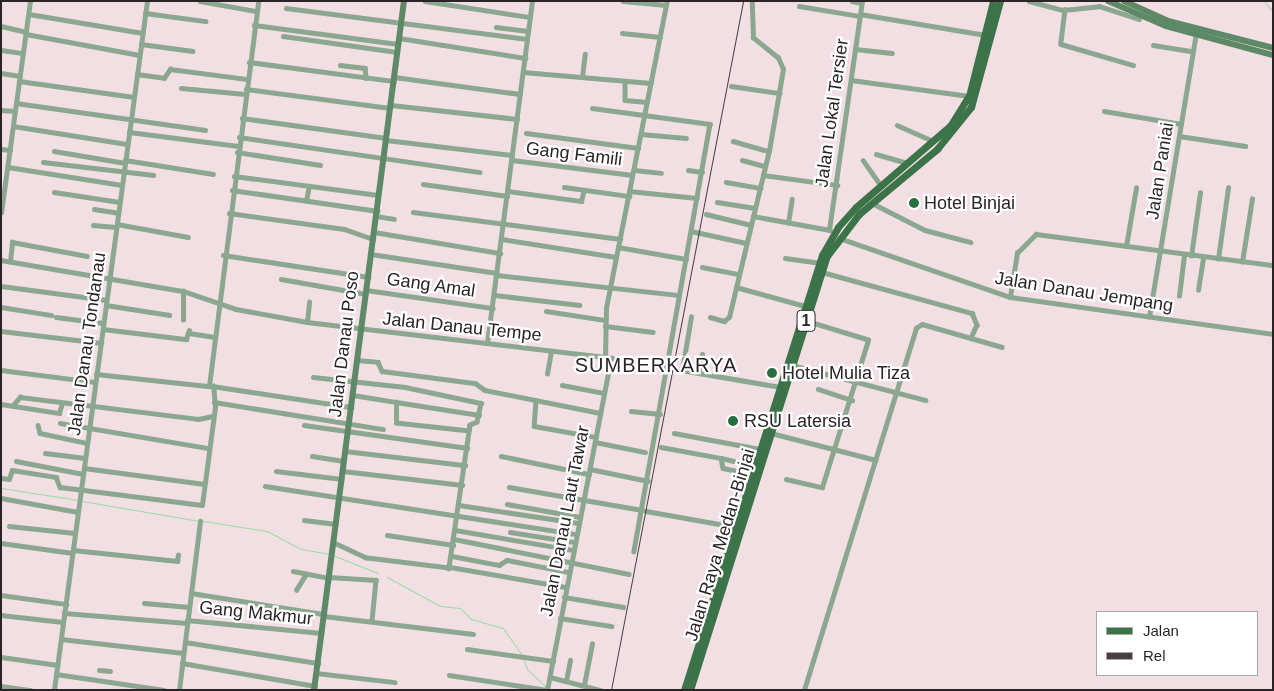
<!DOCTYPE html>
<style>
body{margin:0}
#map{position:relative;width:1274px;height:691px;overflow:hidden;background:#f1dfe4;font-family:Helvetica,sans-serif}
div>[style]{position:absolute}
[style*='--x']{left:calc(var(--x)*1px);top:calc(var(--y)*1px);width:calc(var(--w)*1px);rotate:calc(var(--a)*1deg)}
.stream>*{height:1px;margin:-0.5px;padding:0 0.5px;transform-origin:0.5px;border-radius:0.5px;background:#97dca5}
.street>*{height:4.5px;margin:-2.25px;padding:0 2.25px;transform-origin:2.25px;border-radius:2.25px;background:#8ba790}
.secondary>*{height:6px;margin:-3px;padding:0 3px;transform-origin:3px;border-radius:3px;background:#5e8967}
.primary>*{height:7px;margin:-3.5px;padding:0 3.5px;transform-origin:3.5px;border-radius:3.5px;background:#3c7349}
.rail>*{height:1px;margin:-0.5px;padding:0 0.5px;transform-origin:0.5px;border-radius:0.5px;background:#473e41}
.dots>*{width:14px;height:14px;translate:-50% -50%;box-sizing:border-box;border:2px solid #fff;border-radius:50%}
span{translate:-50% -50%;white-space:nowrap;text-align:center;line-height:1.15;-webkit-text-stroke:4.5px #fff;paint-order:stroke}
.shield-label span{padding:1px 4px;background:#fff;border:1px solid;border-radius:4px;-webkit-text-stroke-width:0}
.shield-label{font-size:16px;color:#2b2426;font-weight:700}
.street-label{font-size:18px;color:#2b2426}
.poi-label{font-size:18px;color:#2b2426}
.left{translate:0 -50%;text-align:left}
.quarter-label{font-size:20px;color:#2b2426;letter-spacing:1px}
.frame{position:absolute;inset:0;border:2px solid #2b2426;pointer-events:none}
.legend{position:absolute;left:1096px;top:611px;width:162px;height:65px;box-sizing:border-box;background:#fff;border:1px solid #aaa7a8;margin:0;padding:6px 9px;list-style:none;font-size:15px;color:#2b2426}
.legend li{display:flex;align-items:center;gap:10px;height:25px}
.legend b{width:25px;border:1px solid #aaa7a8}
</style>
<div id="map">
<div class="stream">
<i style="--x:1264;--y:1;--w:14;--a:51"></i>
<i style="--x:1;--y:488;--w:78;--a:8.9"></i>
<i style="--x:82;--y:501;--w:119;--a:9.7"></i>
<i style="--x:203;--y:521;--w:65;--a:8.9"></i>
<i style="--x:267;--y:531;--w:38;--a:28"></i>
<i style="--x:301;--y:549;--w:28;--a:10"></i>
<i style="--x:335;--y:556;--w:46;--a:21.6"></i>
<i style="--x:387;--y:577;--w:60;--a:28.7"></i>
<i style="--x:440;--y:606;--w:20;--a:6"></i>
<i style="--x:460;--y:608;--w:16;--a:45"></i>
<i style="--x:471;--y:619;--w:33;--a:16"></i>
<i style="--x:503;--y:628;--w:33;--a:55"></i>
<i style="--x:523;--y:658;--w:12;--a:70"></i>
<i style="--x:527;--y:669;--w:25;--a:43"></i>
</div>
<div class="street">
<i style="--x:200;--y:1;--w:57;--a:10.1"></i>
<i style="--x:425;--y:1;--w:106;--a:8.7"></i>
<i style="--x:623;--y:1;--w:43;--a:5.3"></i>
<i style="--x:852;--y:1;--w:9;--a:13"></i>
<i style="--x:1029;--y:1;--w:35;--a:15"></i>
<i style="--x:1063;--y:10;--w:36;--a:-6"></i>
<i style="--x:1099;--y:6;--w:42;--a:18"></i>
<i style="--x:799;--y:6;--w:62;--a:9.3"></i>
<i style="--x:286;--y:8;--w:243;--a:7.3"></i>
<i style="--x:1065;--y:9;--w:35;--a:97"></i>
<i style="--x:1061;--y:44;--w:75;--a:16.3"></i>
<i style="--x:145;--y:13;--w:61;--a:7.6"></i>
<i style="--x:29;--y:14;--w:115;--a:9.5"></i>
<i style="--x:860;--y:14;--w:127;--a:9.5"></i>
<i style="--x:254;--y:25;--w:145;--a:7.5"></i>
<i style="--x:1;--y:26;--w:26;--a:13"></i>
<i style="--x:496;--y:27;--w:32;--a:7"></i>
<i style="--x:622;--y:33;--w:38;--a:6"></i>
<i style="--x:26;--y:34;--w:115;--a:10.5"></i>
<i style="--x:283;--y:36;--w:115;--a:8"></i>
<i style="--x:399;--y:38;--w:128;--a:9"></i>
<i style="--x:141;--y:44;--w:52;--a:7.7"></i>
<i style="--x:1153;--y:45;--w:39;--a:9"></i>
<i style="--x:855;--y:49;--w:37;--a:6"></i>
<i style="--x:1;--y:50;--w:22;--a:8"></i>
<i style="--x:249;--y:62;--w:146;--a:7.5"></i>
<i style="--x:340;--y:65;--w:25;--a:7"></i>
<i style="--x:365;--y:68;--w:10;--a:84"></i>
<i style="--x:523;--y:72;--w:128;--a:4.9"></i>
<i style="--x:1;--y:73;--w:19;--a:9"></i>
<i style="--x:137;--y:74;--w:27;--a:8"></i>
<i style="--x:164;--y:78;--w:11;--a:-56"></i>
<i style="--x:170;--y:69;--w:78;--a:7.4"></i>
<i style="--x:394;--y:77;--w:127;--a:7.7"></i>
<i style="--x:582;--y:77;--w:23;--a:-83"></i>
<i style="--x:851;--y:80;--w:119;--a:7.7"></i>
<i style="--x:19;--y:81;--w:116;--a:7.9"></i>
<i style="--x:625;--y:81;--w:19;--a:90"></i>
<i style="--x:625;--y:100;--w:22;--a:5"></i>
<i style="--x:731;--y:86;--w:49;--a:8.3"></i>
<i style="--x:181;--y:88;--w:64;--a:5.4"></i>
<i style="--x:246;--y:89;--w:145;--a:7.5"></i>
<i style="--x:16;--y:103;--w:191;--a:8.1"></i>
<i style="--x:391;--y:105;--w:127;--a:6.3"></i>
<i style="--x:592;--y:108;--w:119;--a:7.7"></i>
<i style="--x:710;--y:124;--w:434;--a:100.1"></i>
<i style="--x:1;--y:110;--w:14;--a:4"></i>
<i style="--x:1104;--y:111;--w:78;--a:9.6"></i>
<i style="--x:242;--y:118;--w:145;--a:7.9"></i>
<i style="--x:897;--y:125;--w:39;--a:24"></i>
<i style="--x:13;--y:126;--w:115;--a:9"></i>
<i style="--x:129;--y:132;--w:110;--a:7.3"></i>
<i style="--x:526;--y:133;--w:113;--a:7.6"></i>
<i style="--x:641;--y:134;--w:45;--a:5.1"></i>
<i style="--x:1179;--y:136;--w:67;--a:8.6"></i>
<i style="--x:239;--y:137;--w:243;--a:8.3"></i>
<i style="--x:386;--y:140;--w:127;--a:6.8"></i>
<i style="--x:733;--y:141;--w:37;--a:16"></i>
<i style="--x:1;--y:149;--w:9;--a:6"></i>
<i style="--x:54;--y:151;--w:72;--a:9.6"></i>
<i style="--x:237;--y:152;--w:84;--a:8.9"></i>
<i style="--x:876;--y:154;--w:33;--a:16"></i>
<i style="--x:125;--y:160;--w:89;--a:9"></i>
<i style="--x:512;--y:160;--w:121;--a:7.1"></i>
<i style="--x:742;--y:160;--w:24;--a:15"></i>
<i style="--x:863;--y:160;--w:32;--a:55"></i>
<i style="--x:43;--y:162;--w:111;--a:6.7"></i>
<i style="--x:8;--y:167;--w:115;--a:9"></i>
<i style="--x:634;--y:170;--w:27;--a:6"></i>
<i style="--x:688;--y:170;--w:14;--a:8"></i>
<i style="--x:763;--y:175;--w:75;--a:7.7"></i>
<i style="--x:234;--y:176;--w:145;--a:7.5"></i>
<i style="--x:726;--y:182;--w:35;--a:10"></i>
<i style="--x:423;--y:184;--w:85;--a:8.1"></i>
<i style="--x:564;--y:187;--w:66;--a:7.9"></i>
<i style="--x:232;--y:190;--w:147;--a:8.2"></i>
<i style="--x:508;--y:191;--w:74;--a:7.8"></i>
<i style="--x:581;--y:201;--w:11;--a:-75"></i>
<i style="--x:629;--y:191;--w:68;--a:5.9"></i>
<i style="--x:54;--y:192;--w:66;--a:8.7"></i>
<i style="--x:306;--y:201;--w:15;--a:-79"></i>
<i style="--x:717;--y:202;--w:38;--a:9"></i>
<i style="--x:872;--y:203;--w:59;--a:27"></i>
<i style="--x:925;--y:230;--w:47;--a:14.9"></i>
<i style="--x:94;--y:209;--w:24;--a:9"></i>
<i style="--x:413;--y:212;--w:209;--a:7.4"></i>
<i style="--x:1;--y:213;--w:214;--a:-82.2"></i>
<i style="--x:229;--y:213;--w:116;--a:7.9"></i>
<i style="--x:344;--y:229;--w:31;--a:19"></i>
<i style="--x:706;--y:214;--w:46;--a:13.7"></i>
<i style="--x:376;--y:216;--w:18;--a:9"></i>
<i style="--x:753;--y:216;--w:78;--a:10.3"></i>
<i style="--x:788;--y:223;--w:24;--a:-81"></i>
<i style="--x:117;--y:224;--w:72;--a:10.4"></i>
<i style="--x:93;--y:225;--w:23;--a:5"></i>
<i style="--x:829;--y:230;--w:231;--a:-81.8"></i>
<i style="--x:691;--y:231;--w:56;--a:12.3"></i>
<i style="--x:374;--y:232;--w:128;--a:9.5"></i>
<i style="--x:839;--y:238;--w:181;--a:19"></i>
<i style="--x:1010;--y:297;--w:266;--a:8"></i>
<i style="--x:502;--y:239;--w:115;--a:9"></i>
<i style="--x:1126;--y:246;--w:59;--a:-80.2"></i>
<i style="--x:618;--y:247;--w:69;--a:10"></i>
<i style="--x:371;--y:254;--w:127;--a:8.6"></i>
<i style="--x:223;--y:255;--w:147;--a:8.6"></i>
<i style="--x:1191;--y:256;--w:64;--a:-81.9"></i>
<i style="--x:785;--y:258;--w:34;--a:8"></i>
<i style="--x:1218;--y:259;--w:72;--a:-82"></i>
<i style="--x:1;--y:260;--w:185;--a:9.7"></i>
<i style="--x:183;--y:291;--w:56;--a:18.8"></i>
<i style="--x:236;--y:309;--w:72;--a:10.4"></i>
<i style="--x:307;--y:322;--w:300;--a:6.7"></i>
<i style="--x:605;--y:357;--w:179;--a:9.7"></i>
<i style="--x:10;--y:262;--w:20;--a:-84"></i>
<i style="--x:12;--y:242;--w:76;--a:10.6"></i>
<i style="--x:1242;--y:262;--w:64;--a:-81"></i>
<i style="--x:702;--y:267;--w:38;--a:11"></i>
<i style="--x:822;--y:272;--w:156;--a:15.3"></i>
<i style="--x:972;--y:313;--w:13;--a:67"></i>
<i style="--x:977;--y:325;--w:14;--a:115"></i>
<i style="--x:497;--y:275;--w:183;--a:6.3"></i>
<i style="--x:281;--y:279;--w:86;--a:10"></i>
<i style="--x:1;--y:286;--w:106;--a:7.6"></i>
<i style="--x:736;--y:287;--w:72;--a:15.4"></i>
<i style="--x:366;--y:290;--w:128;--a:8.1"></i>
<i style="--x:1198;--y:290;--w:33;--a:-81"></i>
<i style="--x:494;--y:295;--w:86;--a:6.7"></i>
<i style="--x:1179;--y:296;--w:41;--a:-83"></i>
<i style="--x:1010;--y:297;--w:45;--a:-81"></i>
<i style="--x:1017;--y:253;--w:27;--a:-45"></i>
<i style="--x:1036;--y:234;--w:239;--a:7.5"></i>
<i style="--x:106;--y:305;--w:64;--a:9"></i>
<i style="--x:1;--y:307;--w:51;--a:9.1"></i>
<i style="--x:546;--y:311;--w:60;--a:8.7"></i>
<i style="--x:56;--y:317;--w:47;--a:7.3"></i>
<i style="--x:710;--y:317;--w:15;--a:16"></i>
<i style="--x:724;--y:321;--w:6;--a:-39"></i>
<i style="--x:729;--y:317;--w:171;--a:-76.5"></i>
<i style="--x:769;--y:151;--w:83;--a:-80.3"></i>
<i style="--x:783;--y:69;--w:12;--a:-114"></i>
<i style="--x:778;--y:58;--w:32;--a:-141"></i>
<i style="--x:753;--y:38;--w:37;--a:-92"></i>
<i style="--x:1149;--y:317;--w:289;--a:-80.6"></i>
<i style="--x:183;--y:320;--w:29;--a:-90"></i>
<i style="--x:307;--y:322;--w:20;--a:-84"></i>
<i style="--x:605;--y:326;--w:48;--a:7.1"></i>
<i style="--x:103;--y:329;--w:84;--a:6.9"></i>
<i style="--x:186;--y:339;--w:9;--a:-72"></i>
<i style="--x:1;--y:331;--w:101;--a:6.8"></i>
<i style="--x:189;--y:333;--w:24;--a:9"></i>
<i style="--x:487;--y:343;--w:345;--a:-82.5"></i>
<i style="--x:605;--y:357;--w:49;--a:-88.8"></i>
<i style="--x:606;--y:308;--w:313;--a:-78.8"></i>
<i style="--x:357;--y:360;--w:21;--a:5"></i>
<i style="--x:378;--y:362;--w:10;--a:66"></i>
<i style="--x:382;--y:371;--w:94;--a:7.4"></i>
<i style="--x:475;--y:383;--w:12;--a:35"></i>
<i style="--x:485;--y:390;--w:117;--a:11.3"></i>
<i style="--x:792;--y:365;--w:138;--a:14.7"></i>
<i style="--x:877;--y:366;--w:27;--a:15"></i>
<i style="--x:1;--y:370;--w:95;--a:7.3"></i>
<i style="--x:682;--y:370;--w:54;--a:-80.4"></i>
<i style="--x:698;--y:373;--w:19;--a:-78"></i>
<i style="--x:96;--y:374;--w:114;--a:6.1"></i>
<i style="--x:209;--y:386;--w:388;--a:-82.7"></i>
<i style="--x:547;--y:374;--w:23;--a:-80"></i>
<i style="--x:313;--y:377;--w:93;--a:6.2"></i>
<i style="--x:405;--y:387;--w:78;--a:11.9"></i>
<i style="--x:481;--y:403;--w:19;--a:102"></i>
<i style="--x:477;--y:422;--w:8;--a:157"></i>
<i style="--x:470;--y:425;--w:145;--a:98.4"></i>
<i style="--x:449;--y:568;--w:84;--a:-173.1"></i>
<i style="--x:366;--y:558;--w:35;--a:-155"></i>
<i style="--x:562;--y:385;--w:43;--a:10.8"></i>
<i style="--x:212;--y:386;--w:141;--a:8.6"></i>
<i style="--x:818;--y:389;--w:36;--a:18"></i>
<i style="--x:353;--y:395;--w:44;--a:9.2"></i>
<i style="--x:536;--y:400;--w:26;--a:94"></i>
<i style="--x:534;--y:426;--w:63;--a:10.1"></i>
<i style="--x:214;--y:402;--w:171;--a:9.1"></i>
<i style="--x:1;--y:404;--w:59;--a:8.8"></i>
<i style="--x:59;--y:413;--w:10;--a:-73"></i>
<i style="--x:13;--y:405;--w:11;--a:-49"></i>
<i style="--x:20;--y:397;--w:179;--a:7"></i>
<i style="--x:198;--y:419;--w:15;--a:-11"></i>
<i style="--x:631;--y:411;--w:29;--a:6"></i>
<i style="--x:60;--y:423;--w:150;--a:9.6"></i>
<i style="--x:38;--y:425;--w:8;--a:76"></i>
<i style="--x:40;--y:433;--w:48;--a:12"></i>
<i style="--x:304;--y:425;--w:165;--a:8"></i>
<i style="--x:469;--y:431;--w:73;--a:-173.7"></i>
<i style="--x:396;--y:423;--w:21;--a:-90"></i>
<i style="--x:396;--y:402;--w:84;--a:8.9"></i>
<i style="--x:674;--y:433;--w:87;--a:10.5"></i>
<i style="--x:771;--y:433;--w:108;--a:14.4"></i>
<i style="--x:595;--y:442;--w:51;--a:11.3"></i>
<i style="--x:661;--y:447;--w:61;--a:10.4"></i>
<i style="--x:721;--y:458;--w:10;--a:79"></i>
<i style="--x:723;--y:468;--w:30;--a:12"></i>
<i style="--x:345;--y:451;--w:121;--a:6.7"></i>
<i style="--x:45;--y:453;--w:40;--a:7.1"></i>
<i style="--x:312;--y:456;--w:32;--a:9"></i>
<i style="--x:501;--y:456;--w:90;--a:11.6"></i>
<i style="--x:721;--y:458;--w:35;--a:13"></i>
<i style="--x:16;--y:461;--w:68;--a:11"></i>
<i style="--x:84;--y:468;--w:121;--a:7.6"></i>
<i style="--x:590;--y:469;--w:59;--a:11.7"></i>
<i style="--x:276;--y:471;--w:66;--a:6.9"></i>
<i style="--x:343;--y:471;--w:120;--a:6.7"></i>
<i style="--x:1;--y:478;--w:8;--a:7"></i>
<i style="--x:9;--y:479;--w:9;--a:-72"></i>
<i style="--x:12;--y:470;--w:45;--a:9"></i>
<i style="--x:56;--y:477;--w:11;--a:68"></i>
<i style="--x:60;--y:487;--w:143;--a:7.2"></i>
<i style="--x:202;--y:505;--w:99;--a:-82.4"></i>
<i style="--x:215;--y:407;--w:21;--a:-95"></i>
<i style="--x:786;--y:479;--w:37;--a:13"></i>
<i style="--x:822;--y:487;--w:154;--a:-72.6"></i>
<i style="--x:868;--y:340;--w:65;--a:-163"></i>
<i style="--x:265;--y:486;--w:314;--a:8.8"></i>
<i style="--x:509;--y:487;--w:135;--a:9.8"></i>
<i style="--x:1;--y:498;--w:78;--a:10.3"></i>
<i style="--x:507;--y:504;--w:74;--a:10.1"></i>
<i style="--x:459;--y:505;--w:120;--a:8.6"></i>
<i style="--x:646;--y:511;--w:91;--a:10.1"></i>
<i style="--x:304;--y:520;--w:32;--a:7"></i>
<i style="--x:9;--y:526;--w:66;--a:6.1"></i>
<i style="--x:455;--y:530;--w:120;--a:9.6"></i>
<i style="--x:510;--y:532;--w:65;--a:8.9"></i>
<i style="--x:387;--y:535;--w:67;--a:8.6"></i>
<i style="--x:454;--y:539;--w:178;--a:11.3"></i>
<i style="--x:1;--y:543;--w:72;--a:8"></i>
<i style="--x:73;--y:550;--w:105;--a:6"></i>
<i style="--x:177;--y:561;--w:6;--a:-81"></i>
<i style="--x:452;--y:556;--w:48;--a:10.8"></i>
<i style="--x:499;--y:565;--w:9;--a:-32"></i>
<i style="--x:507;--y:560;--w:63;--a:11"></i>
<i style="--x:450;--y:567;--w:118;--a:9.8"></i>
<i style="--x:293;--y:571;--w:37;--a:11"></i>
<i style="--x:329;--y:577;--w:47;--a:3.7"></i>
<i style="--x:376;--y:580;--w:41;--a:95.6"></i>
<i style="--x:296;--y:590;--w:19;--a:-58"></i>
<i style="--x:191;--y:593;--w:135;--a:9"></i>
<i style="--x:1;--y:595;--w:66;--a:7.9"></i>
<i style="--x:564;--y:597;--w:60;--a:9.6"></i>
<i style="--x:144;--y:603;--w:45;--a:5.1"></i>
<i style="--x:64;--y:613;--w:123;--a:4.6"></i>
<i style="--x:1;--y:615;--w:62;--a:6.4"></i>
<i style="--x:324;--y:616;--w:150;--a:6.9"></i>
<i style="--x:560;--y:618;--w:52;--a:8.9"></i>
<i style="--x:187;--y:620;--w:135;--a:5.5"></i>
<i style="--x:61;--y:639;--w:123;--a:6.5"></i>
<i style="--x:185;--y:642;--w:135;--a:9"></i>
<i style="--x:467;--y:649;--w:87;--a:7.9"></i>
<i style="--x:1;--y:657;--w:57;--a:8.1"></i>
<i style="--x:182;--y:663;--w:135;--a:9.8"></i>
<i style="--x:99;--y:670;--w:11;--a:5"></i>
<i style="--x:316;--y:673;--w:79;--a:6.6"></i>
<i style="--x:56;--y:674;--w:109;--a:8.4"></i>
<i style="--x:449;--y:675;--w:99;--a:8.7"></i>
<i style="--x:550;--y:677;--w:52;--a:14.6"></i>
<i style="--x:566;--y:681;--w:21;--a:-79"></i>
<i style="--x:584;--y:685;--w:42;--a:-79"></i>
<i style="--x:1;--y:686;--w:30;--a:8"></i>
<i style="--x:54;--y:690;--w:695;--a:-82.31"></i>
<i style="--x:179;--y:690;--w:170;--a:-82.9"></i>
<i style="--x:547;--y:690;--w:338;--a:-79.1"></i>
<i style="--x:804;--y:690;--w:379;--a:-72.8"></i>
<i style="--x:916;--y:328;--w:7;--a:-34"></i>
<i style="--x:922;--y:324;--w:83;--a:16"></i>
</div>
<div class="secondary">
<i style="--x:1108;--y:1;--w:63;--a:23.3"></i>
<i style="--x:1166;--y:26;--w:111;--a:15.2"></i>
<i style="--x:1124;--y:1;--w:48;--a:24.4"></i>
<i style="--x:1168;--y:21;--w:108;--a:14.4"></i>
<i style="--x:314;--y:690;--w:695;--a:-82.56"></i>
</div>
<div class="primary">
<i style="--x:684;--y:690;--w:456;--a:-72.4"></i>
<i style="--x:822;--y:255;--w:32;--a:-60"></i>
<i style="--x:838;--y:227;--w:27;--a:-48"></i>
<i style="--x:856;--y:207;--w:124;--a:-40.8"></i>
<i style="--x:950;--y:126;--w:36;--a:-58"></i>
<i style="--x:969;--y:96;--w:98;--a:-75.8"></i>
<i style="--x:690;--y:690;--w:455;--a:-72.5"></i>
<i style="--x:827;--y:256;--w:53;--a:-52.7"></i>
<i style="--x:859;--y:214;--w:102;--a:-39.8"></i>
<i style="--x:937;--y:149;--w:54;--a:-51"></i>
<i style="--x:971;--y:107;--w:110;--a:-74.7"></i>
</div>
<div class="rail">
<i style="--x:611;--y:690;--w:702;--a:-79.15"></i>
</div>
<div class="dots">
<i style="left:914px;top:203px;background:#276f3d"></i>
<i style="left:772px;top:373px;background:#276f3d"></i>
<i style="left:733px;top:421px;background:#276f3d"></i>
</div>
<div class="shield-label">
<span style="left:806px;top:321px">1</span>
</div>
<div class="street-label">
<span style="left:832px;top:113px;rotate:-82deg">Jalan Lokal Tersier</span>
<span style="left:574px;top:154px;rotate:7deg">Gang Famili</span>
<span style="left:1160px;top:171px;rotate:-81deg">Jalan Paniai</span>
<span style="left:431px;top:285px;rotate:8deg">Gang Amal</span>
<span style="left:1084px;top:292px;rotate:9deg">Jalan Danau Jempang</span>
<span style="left:462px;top:327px;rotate:6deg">Jalan Danau Tempe</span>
<span style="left:87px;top:344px;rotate:-82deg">Jalan Danau Tondanau</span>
<span style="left:344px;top:344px;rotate:-83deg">Jalan Danau Poso</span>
<span style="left:565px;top:521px;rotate:-79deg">Jalan Danau Laut Tawar</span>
<span style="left:720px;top:545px;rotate:-73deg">Jalan Raya Medan-Binjai</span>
<span style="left:256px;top:613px;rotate:6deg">Gang Makmur</span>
</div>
<div class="poi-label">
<span class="left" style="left:924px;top:203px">Hotel Binjai</span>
<span class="left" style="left:782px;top:373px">Hotel Mulia Tiza</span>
<span class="left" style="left:744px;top:421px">RSU Latersia</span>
</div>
<div class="quarter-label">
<span style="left:656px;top:365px">SUMBERKARYA</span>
</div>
<div class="frame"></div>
<ul class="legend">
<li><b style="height:6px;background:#3c7349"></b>Jalan</li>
<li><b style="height:6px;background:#473e41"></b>Rel</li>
</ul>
</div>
